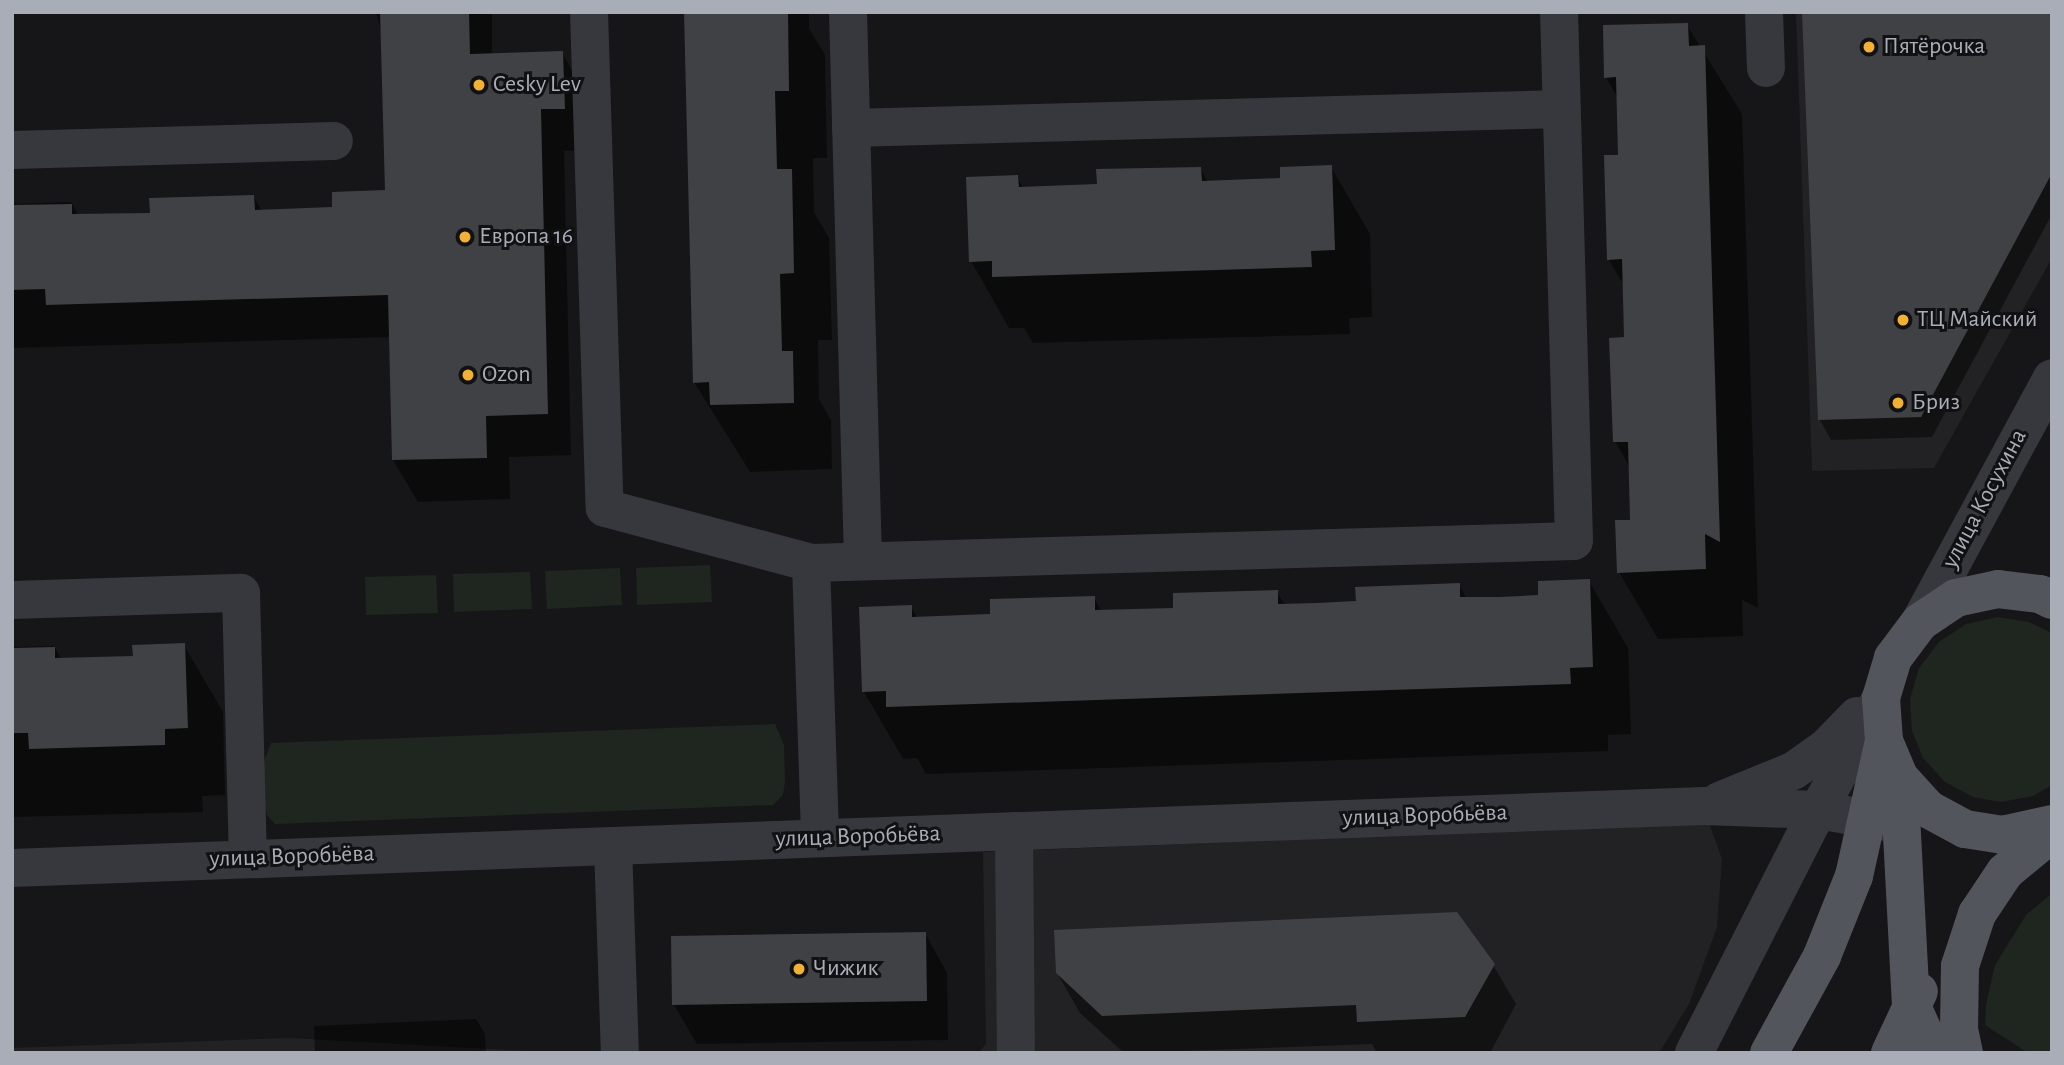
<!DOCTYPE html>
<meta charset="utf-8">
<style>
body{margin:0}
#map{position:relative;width:2064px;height:1065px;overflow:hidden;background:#161618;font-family:"Alegreya Sans",sans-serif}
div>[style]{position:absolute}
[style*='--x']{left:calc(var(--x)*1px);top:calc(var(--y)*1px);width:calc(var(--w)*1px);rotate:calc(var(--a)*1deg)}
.built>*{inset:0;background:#222225}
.green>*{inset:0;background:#1e261f}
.shadow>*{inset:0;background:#0007}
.building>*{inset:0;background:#404145}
.minor>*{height:38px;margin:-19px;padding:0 19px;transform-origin:19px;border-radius:19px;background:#37383d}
.major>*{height:38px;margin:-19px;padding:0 19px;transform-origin:19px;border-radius:19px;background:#53555c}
.dots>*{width:19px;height:19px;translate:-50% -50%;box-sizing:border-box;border:4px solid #111113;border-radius:50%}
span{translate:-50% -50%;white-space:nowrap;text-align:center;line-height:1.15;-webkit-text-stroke:6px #111113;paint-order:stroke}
.poi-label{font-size:24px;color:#a8adb8}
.left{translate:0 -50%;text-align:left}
.street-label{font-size:24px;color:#a8adb8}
.frame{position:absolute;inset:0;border:14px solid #a8adb8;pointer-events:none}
</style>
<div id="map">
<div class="built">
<i style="clip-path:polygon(1796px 12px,2052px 12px,2052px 258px,1934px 468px,1812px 471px)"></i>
<i style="clip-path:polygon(1709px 823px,1722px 859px,1717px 927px,1689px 1004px,1659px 1053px,978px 1053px,986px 1044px,983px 852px)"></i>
<i style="clip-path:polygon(289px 1038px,563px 1053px,12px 1053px,12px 1048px)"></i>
</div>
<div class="green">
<i style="clip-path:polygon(710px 565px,712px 602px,637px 605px,636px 568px)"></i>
<i style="clip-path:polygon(620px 568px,622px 605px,547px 609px,545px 571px)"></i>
<i style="clip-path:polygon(530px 572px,532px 609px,454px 612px,453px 574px)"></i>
<i style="clip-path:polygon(436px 575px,438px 613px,366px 615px,365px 577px)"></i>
<i style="clip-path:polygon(1998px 617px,2029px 622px,2052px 633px,2052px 785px,2033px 796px,2001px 802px,1973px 797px,1945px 782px,1923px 758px,1912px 731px,1910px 699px,1919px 668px,1939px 642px,1966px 624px)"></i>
<i style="clip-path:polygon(775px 724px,784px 745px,785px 782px,783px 795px,773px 805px,275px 824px,267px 815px,263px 799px,262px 767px,271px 743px)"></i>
<i style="clip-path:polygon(2052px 893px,2052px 1053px,2028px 1053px,1985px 1025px,1986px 1005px,1995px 965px,2026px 915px)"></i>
</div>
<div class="shadow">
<i style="clip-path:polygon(376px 12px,492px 12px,492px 55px,562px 53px,586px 94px,588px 150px,564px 151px,571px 455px,509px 457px,510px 499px,418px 502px,393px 460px,390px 337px,12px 348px,12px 204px,71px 202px,79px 216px,152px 214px,253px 196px,262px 211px,334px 209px,386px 192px,383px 38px)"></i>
<i style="clip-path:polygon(685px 12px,809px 12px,809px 28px,825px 55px,827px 158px,813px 158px,814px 212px,829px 238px,832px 340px,818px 340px,819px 399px,831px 420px,832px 469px,750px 472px,694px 382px)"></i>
<i style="clip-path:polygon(2052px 12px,2052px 214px,1932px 437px,1831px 440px,1820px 420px)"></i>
<i style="clip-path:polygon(1687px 25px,1742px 114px,1758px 608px,1742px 600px,1743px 636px,1658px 639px,1619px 572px,1632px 521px,1630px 468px,1615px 441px,1626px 339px,1625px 287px,1609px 260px,1620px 157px,1618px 99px,1606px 77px)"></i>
<i style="clip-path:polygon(1331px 167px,1370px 234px,1372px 317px,1349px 318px,1350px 334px,1033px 343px,1024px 328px,1009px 328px,971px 261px,1017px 177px,1024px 189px,1099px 186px,1200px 168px,1208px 182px,1282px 180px)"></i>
<i style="clip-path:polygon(1589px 581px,1628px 648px,1631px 734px,1608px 735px,1608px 751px,926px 774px,917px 758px,903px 759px,864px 692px,911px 607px,917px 618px,992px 616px,1094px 598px,1102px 612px,1175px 610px,1277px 592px,1285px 605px,1357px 603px,1459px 585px,1467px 599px,1540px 597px)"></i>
<i style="clip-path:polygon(184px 645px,223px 712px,225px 795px,202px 796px,203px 812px,12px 817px,12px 647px,54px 646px,62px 660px,135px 658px)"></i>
<i style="clip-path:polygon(925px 933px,947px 973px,948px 1040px,697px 1044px,674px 1005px)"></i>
<i style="clip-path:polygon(1493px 965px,1516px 1004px,1490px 1053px,1377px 1053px,1372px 1044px,1124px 1053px,1080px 1013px,1057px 973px)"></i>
<i style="clip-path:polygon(476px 1019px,485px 1034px,486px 1053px,315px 1053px,314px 1026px)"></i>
</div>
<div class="building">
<i style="clip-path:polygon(380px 12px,469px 12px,470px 54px,563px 51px,565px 109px,541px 109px,548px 414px,486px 416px,487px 458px,392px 460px,388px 295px,46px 305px,45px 289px,12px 290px,12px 205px,72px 204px,72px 214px,150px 213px,149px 198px,254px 195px,255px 210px,332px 207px,332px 192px,385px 190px)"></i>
<i style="clip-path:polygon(684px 12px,788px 12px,789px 91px,775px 91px,777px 169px,792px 169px,794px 273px,780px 274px,782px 351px,793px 351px,794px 403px,710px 405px,709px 382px,693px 383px)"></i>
<i style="clip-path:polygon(1802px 12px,2052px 12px,2052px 173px,1921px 417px,1818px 420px)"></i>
<i style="clip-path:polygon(1688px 23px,1689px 46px,1705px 45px,1720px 542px,1705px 534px,1706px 569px,1617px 573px,1615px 520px,1630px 520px,1628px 442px,1613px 442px,1609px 338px,1624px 337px,1622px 259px,1607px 260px,1604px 155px,1618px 155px,1616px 77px,1604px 78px,1603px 25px)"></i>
<i style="clip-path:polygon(1332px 165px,1335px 250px,1311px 251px,1312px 267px,992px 277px,992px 261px,969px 262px,966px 177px,1018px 175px,1019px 187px,1097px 184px,1096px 169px,1201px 167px,1202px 181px,1280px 178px,1280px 167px)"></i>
<i style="clip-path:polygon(1590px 579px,1593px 667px,1570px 668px,1571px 684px,886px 707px,886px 691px,862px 692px,859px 607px,912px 605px,912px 617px,990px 614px,990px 599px,1095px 596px,1095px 610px,1173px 608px,1173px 593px,1278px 590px,1278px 604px,1317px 603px,1356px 601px,1355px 587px,1460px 583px,1460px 597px,1500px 597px,1538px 595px,1538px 581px)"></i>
<i style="clip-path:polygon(185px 643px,188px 728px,165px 729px,165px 745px,29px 749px,28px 733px,12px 733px,12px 648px,55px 647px,55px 658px,133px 656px,132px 645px)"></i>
<i style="clip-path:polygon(1457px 912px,1495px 964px,1465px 1017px,1357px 1022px,1356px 1005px,1102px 1016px,1056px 973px,1054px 930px)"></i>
<i style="clip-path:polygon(926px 932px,927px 1001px,672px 1005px,671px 936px)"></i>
</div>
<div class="minor">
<i style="--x:589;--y:12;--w:496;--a:88.2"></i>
<i style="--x:605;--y:508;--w:213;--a:14.9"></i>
<i style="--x:811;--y:563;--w:763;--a:-1.65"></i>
<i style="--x:1574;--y:541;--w:529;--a:-91.62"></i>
<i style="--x:848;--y:12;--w:549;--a:88.43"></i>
<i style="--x:1764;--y:12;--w:56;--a:88"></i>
<i style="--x:851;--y:128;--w:711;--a:-1.53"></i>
<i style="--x:12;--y:150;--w:322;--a:-1.6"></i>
<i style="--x:811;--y:563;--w:275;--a:88.1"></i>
<i style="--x:12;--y:600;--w:229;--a:-1.8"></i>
<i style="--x:241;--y:593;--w:266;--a:88.5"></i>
<i style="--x:1920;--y:622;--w:277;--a:-61.6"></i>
<i style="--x:1719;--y:801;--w:80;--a:-22.1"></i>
<i style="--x:1793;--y:771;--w:39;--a:-35"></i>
<i style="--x:1825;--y:749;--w:46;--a:-45.9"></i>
<i style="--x:1014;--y:831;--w:222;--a:89.5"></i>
<i style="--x:613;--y:846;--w:207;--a:88.1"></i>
<i style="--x:12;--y:868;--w:1693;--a:-2.1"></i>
<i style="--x:1704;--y:806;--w:114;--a:2"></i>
<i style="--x:1818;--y:810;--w:80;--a:10"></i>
<i style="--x:1694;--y:1053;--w:273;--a:-63"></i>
<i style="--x:1818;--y:810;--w:129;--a:-60.6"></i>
</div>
<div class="major">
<i style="--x:2052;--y:600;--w:13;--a:-153"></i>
<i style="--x:2040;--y:594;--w:42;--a:-173.2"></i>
<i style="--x:1998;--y:589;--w:43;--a:167.9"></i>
<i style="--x:1956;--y:598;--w:43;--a:146.3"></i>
<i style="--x:1920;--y:622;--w:45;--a:126.9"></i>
<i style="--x:1893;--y:658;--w:42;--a:106.7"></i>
<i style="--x:1881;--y:698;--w:43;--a:86"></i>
<i style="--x:1884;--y:741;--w:39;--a:67"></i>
<i style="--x:1899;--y:777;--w:43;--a:47.8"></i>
<i style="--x:1928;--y:809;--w:42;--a:28.4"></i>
<i style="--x:1965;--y:829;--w:37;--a:9"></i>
<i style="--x:2002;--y:835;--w:51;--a:-12.4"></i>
<i style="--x:1899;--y:777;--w:227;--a:87"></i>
<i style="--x:1911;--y:1004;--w:54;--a:65.8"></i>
<i style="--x:1769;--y:1053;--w:111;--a:-61.3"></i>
<i style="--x:1822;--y:956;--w:86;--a:-68.2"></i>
<i style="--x:1854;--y:876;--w:138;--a:-77.5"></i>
<i style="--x:1890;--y:1053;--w:68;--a:-64.9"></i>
<i style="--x:1964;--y:1053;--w:25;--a:-102"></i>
<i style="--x:1959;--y:1029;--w:63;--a:-89.1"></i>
<i style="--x:1960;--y:966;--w:55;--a:-71.9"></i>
<i style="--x:1977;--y:914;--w:50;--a:-56.3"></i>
<i style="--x:2005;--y:872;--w:61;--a:-39.7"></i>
</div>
<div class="dots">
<i style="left:1869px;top:47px;background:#f2b134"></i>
<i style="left:479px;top:85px;background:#f2b134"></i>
<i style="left:465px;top:237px;background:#f2b134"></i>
<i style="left:1903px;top:320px;background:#f2b134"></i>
<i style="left:468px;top:375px;background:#f2b134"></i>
<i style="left:1898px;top:403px;background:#f2b134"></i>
<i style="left:799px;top:969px;background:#f2b134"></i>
</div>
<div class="poi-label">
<span class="left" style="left:1883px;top:47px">Пятёрочка</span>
<span class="left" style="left:493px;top:85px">Cesky Lev</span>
<span class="left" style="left:479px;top:237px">Европа 16</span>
<span class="left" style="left:1917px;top:320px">ТЦ Майский</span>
<span class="left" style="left:482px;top:375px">Ozon</span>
<span class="left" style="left:1912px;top:403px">Бриз</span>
<span class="left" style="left:813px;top:969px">Чижик</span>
</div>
<div class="street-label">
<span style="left:1985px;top:499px;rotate:-62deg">улица Косухина</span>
<span style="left:1425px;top:816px;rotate:-2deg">улица Воробьёва</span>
<span style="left:858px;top:837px;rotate:-2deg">улица Воробьёва</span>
<span style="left:292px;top:857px;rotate:-2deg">улица Воробьёва</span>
</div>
<div class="frame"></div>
</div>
